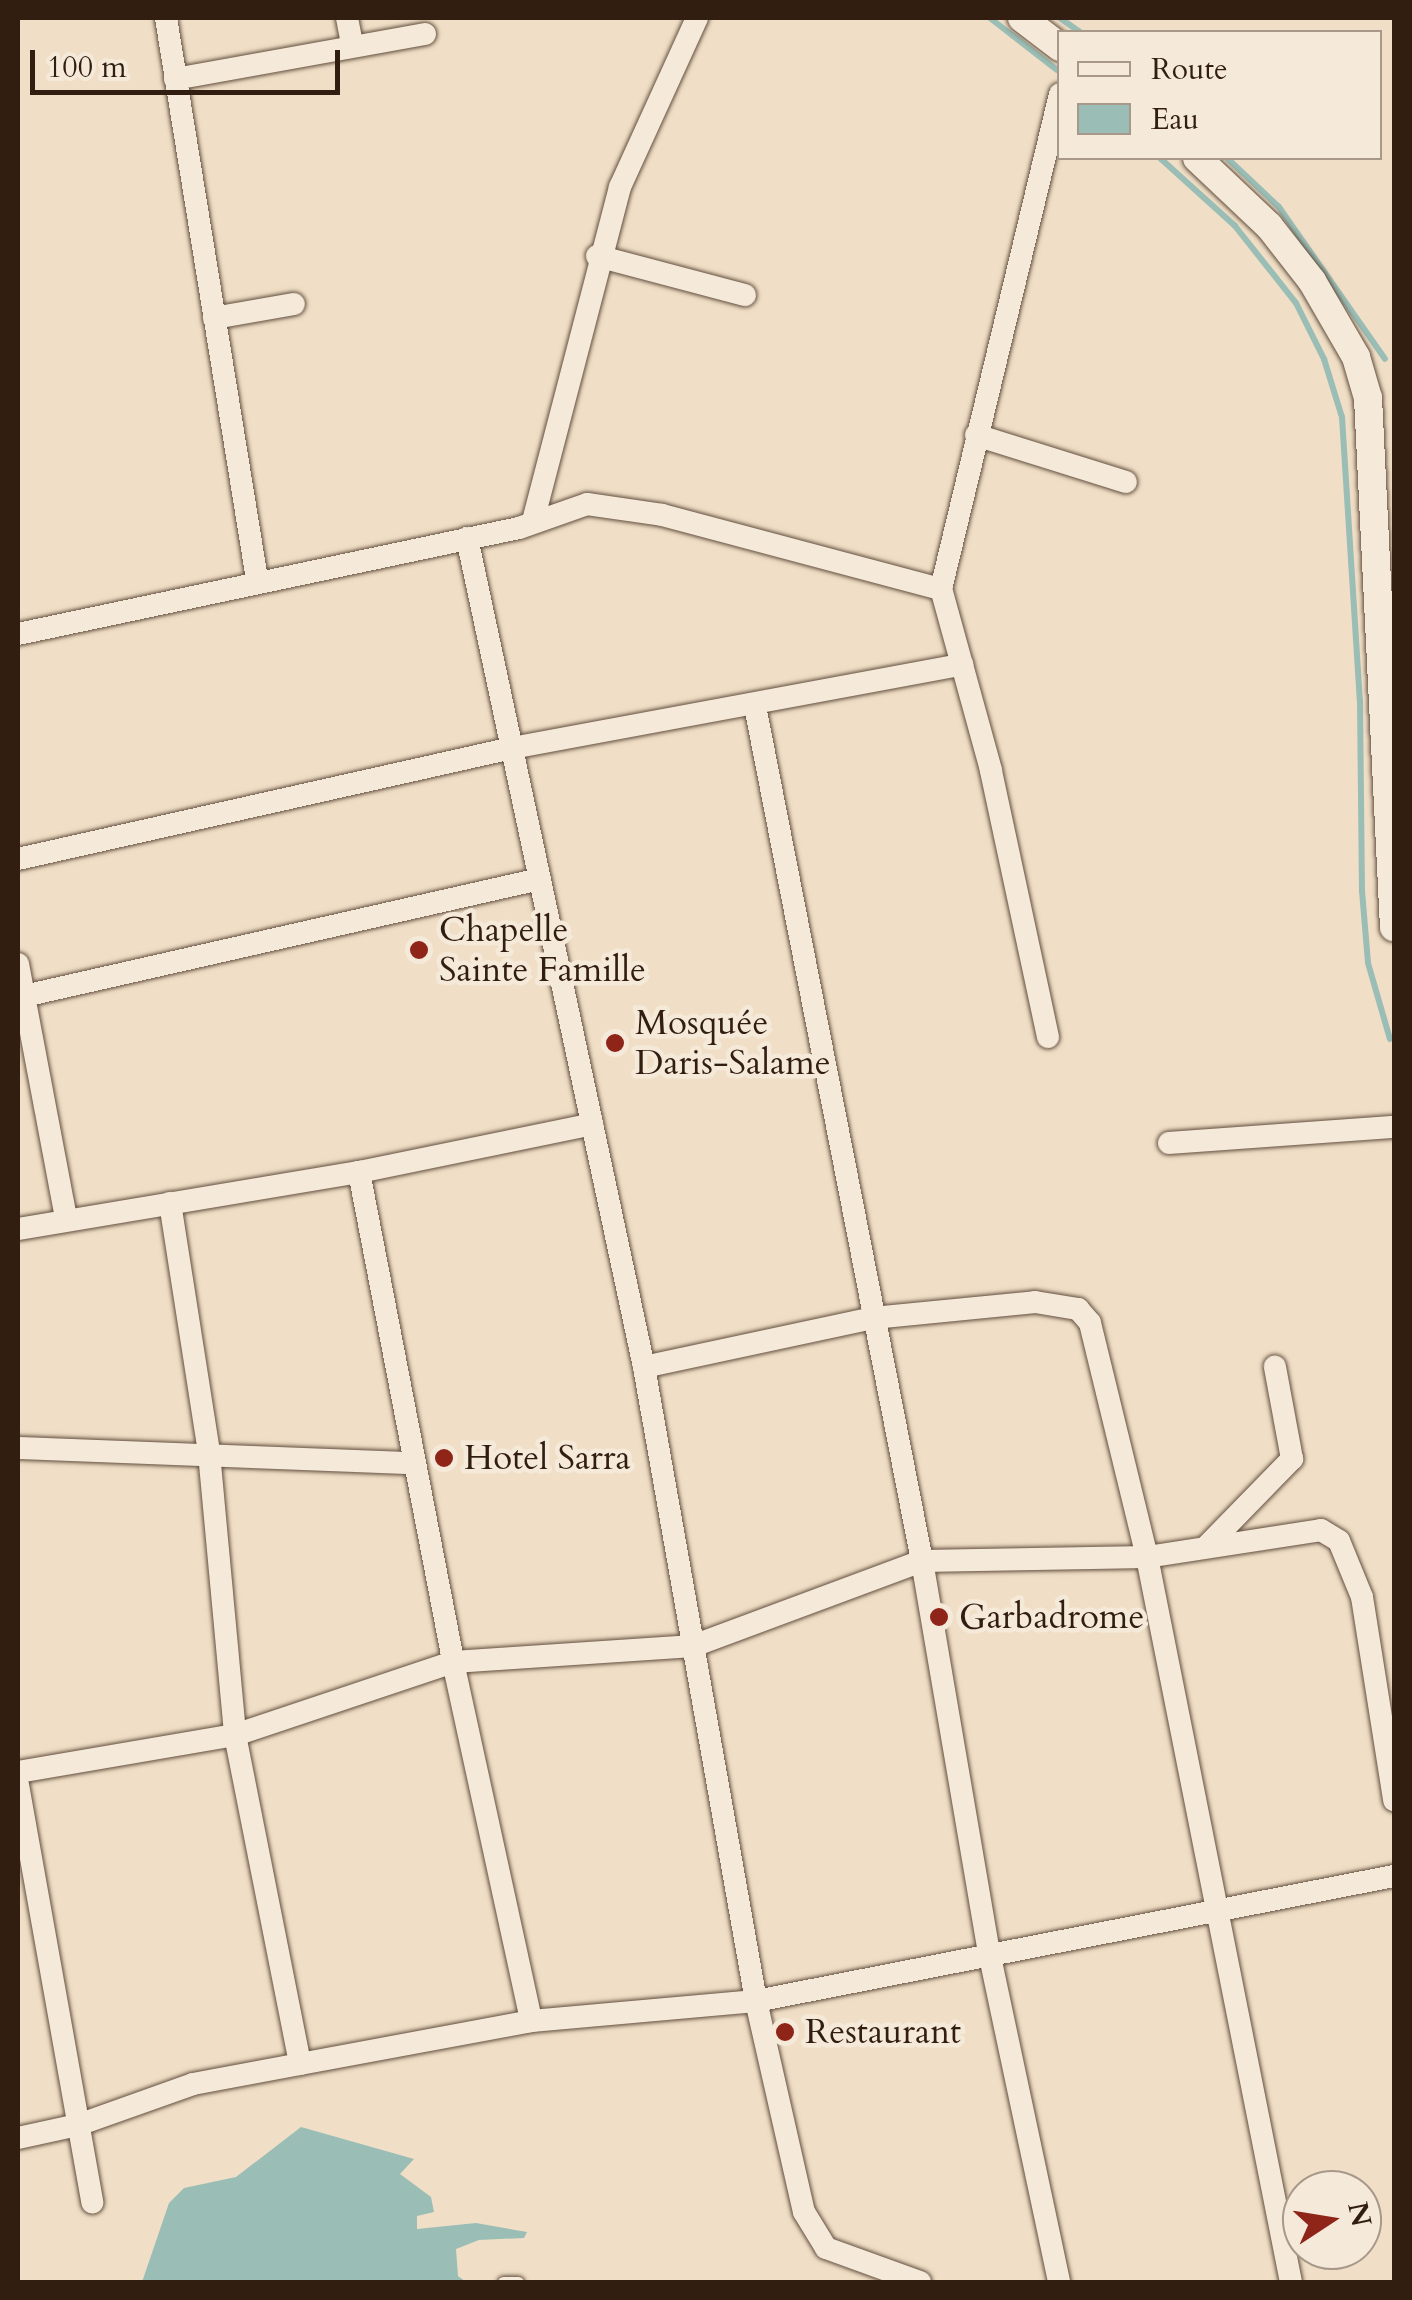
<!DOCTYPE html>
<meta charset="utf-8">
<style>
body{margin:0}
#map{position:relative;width:1412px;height:2300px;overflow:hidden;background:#f0dfc6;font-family:Cardo,serif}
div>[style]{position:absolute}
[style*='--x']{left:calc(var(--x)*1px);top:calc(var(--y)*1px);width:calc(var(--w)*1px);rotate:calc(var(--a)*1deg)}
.water>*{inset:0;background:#9abdb5}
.stream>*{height:6px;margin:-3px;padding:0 3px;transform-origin:3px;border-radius:3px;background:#9abdb5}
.roads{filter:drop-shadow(0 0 2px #624e3e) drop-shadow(0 0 2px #624e3e)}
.service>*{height:11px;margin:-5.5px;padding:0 5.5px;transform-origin:5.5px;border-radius:5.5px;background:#f5eada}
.minor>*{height:22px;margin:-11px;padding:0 11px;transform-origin:11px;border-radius:11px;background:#f5eada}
.tertiary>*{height:28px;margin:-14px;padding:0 14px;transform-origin:14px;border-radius:14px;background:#f5eada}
.dots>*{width:28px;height:28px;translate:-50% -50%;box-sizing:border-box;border:5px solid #f5eada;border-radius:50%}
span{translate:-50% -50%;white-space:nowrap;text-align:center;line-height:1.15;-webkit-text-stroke:9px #f5eada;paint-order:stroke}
.poi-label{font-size:35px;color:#321d11}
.left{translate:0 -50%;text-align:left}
.frame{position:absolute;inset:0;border:20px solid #321d11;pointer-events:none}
.legend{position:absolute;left:1057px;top:30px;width:325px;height:130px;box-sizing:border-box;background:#f5eada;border:2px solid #a7988a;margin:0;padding:12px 18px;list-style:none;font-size:30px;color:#321d11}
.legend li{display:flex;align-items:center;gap:20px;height:50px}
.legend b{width:50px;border:2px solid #a7988a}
.north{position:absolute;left:1282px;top:2170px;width:100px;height:100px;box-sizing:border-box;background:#f5eada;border:2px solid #a7988a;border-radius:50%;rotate:78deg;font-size:28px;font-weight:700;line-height:40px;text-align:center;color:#321d11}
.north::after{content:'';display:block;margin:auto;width:35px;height:45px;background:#8f2418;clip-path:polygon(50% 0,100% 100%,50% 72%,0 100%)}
.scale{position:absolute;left:30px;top:50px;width:310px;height:45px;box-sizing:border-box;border:5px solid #321d11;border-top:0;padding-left:12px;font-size:30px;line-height:35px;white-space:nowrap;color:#321d11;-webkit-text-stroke:8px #f5eada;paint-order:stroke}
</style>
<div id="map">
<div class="water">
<i style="clip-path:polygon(301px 2127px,414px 2159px,400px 2174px,431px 2197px,434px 2212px,417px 2216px,417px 2229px,476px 2223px,527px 2232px,524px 2238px,479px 2240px,456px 2249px,458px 2276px,466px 2282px,142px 2282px,169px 2203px,184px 2188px,236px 2177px)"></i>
</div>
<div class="stream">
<i style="--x:990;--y:18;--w:85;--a:37.8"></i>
<i style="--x:1060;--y:18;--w:24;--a:35"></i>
<i style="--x:1160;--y:158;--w:101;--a:42.2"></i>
<i style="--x:1235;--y:226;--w:98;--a:51.6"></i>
<i style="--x:1296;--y:303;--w:63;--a:63.4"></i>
<i style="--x:1324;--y:359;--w:61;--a:72.8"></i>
<i style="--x:1342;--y:417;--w:285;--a:86.4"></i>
<i style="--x:1360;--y:701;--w:190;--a:89.4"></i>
<i style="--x:1362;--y:891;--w:72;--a:85.2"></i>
<i style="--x:1368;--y:963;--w:79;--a:73.9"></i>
<i style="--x:1227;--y:158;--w:71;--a:43.3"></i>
<i style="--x:1279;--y:207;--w:185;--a:55.1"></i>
</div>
<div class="roads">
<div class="service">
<i style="--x:503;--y:2282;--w:15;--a:0"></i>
</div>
<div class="minor">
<i style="--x:166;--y:18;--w:568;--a:80.79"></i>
<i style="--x:347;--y:18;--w:26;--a:79"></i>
<i style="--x:175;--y:79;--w:254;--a:-10.2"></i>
<i style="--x:597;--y:256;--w:153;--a:14.8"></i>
<i style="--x:214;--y:318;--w:81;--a:-9.9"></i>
<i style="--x:976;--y:435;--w:157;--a:17.4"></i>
<i style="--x:533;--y:521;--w:345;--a:-75.4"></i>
<i style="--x:620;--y:187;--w:186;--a:-65.5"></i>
<i style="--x:467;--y:538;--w:848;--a:77.95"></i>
<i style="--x:644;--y:1367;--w:644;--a:79.98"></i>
<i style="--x:756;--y:2001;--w:216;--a:77.2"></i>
<i style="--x:804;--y:2212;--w:42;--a:58.6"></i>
<i style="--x:826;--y:2248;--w:100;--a:19.9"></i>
<i style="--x:18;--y:634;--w:512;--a:-11.95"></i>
<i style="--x:519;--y:528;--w:72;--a:-19.4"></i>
<i style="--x:587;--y:504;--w:76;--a:8.3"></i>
<i style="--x:662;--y:515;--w:289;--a:14.9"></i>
<i style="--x:755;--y:706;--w:871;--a:78.95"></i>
<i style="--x:922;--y:1561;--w:397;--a:80.3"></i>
<i style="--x:989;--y:1952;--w:337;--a:78"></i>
<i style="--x:18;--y:859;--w:506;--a:-12.66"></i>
<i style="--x:512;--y:748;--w:458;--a:-10.5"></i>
<i style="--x:18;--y:964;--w:259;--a:79.3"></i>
<i style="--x:24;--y:996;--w:529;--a:-12.78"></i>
<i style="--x:1048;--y:1037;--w:273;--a:-102.1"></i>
<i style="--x:991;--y:770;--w:188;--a:-105.4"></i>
<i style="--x:941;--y:589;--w:509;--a:-76.48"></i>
<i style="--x:1169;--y:1143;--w:226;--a:-4.1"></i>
<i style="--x:359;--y:1172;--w:499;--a:79.1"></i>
<i style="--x:453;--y:1662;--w:367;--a:77.7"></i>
<i style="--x:170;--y:1203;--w:253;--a:81.1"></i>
<i style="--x:209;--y:1453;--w:283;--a:84.7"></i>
<i style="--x:235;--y:1735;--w:335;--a:78.8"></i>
<i style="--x:18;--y:1229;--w:346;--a:-9.5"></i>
<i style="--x:359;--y:1172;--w:238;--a:-11.6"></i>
<i style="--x:644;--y:1367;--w:234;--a:-12.1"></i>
<i style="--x:873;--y:1318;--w:163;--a:-5.6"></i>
<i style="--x:1035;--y:1302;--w:44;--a:9.2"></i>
<i style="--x:1078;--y:1309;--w:18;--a:49"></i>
<i style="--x:1090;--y:1323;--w:241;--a:76.3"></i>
<i style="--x:1147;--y:1557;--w:739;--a:78.77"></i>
<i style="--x:18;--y:1448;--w:397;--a:2.2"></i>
<i style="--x:1207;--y:1546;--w:122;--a:-45.7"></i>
<i style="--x:1292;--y:1459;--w:94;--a:-100.5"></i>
<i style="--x:18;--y:1772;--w:220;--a:-9.7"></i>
<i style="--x:235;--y:1735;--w:230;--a:-18.5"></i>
<i style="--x:453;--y:1662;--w:241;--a:-3.8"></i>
<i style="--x:693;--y:1646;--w:244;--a:-20.4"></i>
<i style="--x:922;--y:1561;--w:225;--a:-1"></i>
<i style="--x:1147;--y:1557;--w:176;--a:-8.8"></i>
<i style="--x:1321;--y:1530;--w:21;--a:31"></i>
<i style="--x:1339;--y:1541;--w:61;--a:67.7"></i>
<i style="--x:1362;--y:1597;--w:206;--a:81"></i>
<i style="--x:18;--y:1785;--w:424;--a:79.9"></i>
<i style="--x:18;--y:2138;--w:61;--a:-12.2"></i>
<i style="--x:78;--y:2125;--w:122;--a:-19.6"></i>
<i style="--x:193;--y:2084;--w:109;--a:-10.6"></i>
<i style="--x:300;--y:2064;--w:235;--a:-10.5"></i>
<i style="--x:531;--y:2021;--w:226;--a:-5.1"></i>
<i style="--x:756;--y:2001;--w:650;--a:-11.09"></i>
</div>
<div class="tertiary">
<i style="--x:1022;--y:18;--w:48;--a:37.3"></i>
<i style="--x:1197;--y:158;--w:99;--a:43.4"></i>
<i style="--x:1269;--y:226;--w:70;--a:52"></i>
<i style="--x:1312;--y:281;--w:88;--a:59.9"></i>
<i style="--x:1356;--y:357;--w:43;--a:73.7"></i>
<i style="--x:1368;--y:398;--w:530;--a:87.19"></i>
</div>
</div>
<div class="dots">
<i style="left:419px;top:950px;background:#8f2418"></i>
<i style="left:615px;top:1043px;background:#8f2418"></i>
<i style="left:444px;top:1458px;background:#8f2418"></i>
<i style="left:939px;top:1617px;background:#8f2418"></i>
<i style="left:785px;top:2032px;background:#8f2418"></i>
</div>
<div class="poi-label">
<span class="left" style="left:439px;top:950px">Chapelle<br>Sainte Famille</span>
<span class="left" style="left:635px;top:1043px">Mosquée<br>Daris-Salame</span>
<span class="left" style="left:464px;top:1458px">Hotel Sarra</span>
<span class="left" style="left:959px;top:1617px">Garbadrome</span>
<span class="left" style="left:805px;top:2032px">Restaurant</span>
</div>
<div class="frame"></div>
<ul class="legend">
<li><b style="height:12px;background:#f5eada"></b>Route</li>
<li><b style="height:28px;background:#9abdb5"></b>Eau</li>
</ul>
<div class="north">N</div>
<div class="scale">100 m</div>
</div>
